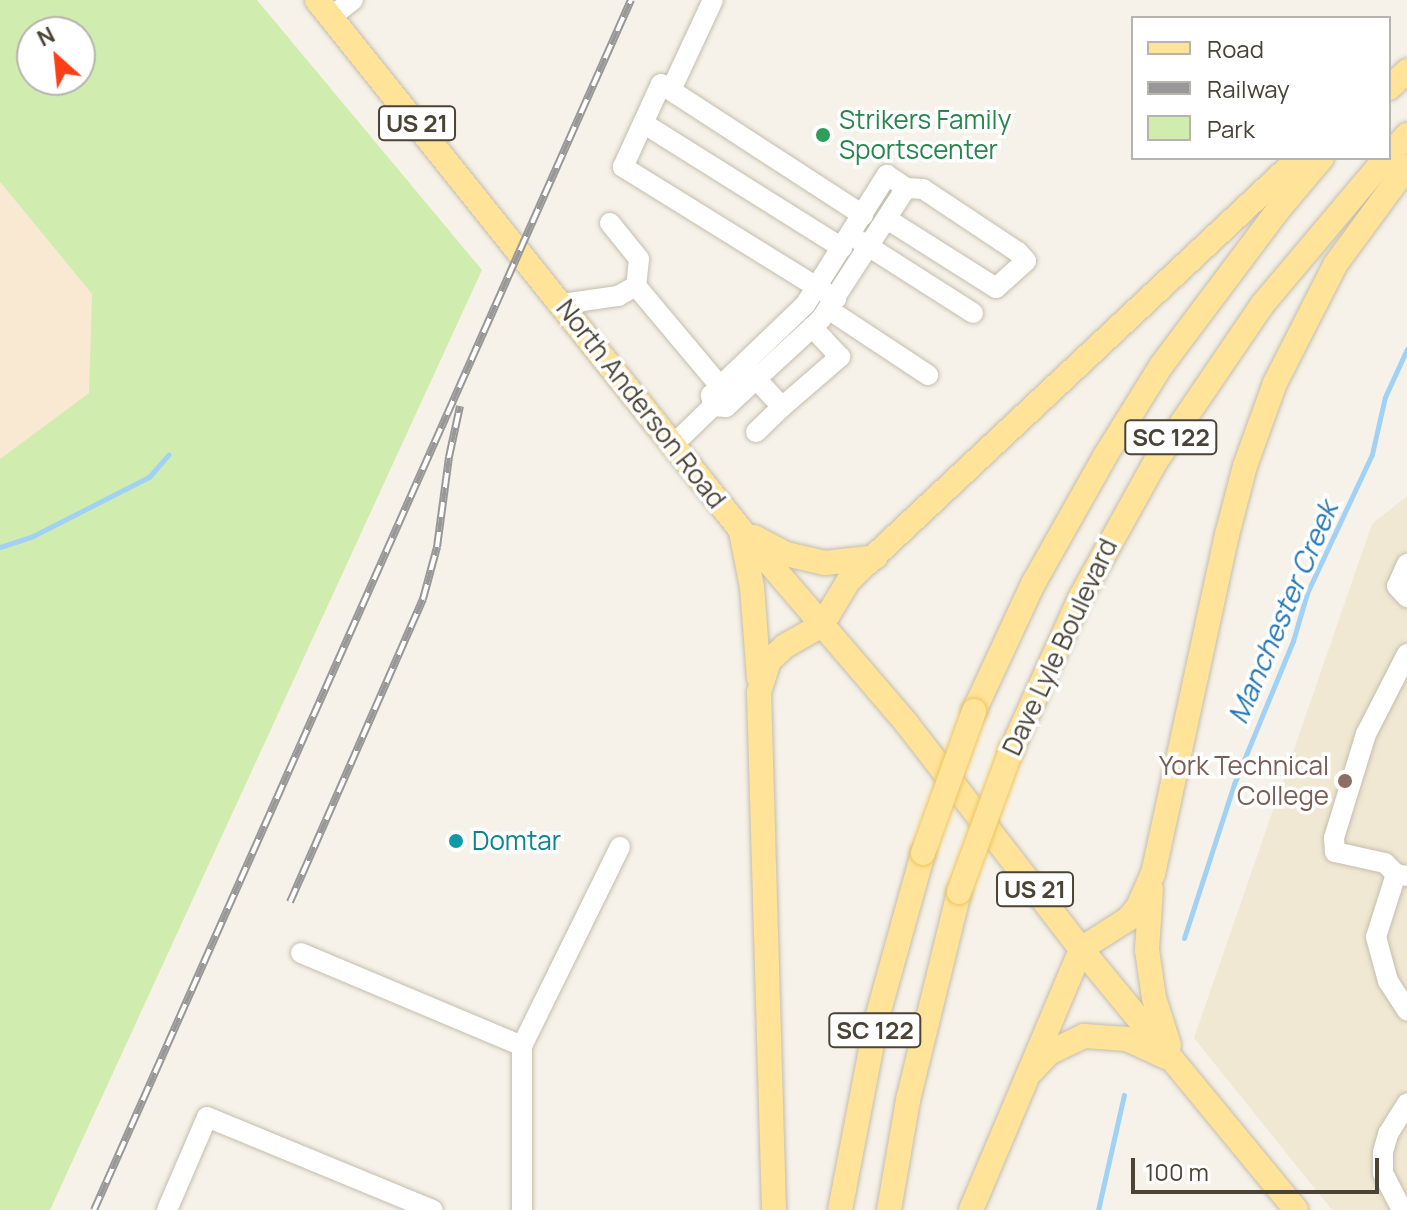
<!DOCTYPE html>
<style>
body{margin:0}
#map{position:relative;width:1407px;height:1210px;overflow:hidden;background:#f6f2e9;font-family:Manrope,sans-serif}
div>[style]{position:absolute}
[style*='--x']{left:calc(var(--x)*1px);top:calc(var(--y)*1px);width:calc(var(--w)*1px);rotate:calc(var(--a)*1deg)}
.commercial>*{inset:0;background:#f9e9d3}
.education>*{inset:0;background:#f0e8d2}
.green>*{inset:0;background:#d0edaf}
.stream>*{height:5px;margin:-2.5px;padding:0 2.5px;transform-origin:2.5px;border-radius:2.5px;background:#a1d2f6}
.roads{filter:drop-shadow(0 0 2px #c5bdad) drop-shadow(0 0 2px #c5bdad)}
.minor>*{height:20px;margin:-10px;padding:0 10px;transform-origin:10px;border-radius:10px;background:#fff}
.major>*{height:24px;margin:-12px;padding:0 12px;transform-origin:12px;border-radius:12px;background:#ffe399}
.rail>*{height:8px;margin-top:-4px;transform-origin:0;background:repeating-linear-gradient(90deg,#fff 0 15px,#989898 0 30px);box-sizing:border-box;border-block:2px solid #989898}
.bridges{filter:drop-shadow(0 0 2px #edc55f) drop-shadow(0 0 2px #edc55f)}
.major-bridge>*{height:24px;margin:-12px;padding:0 12px;transform-origin:12px;border-radius:12px;background:#ffe399}
.dots>*{width:22px;height:22px;translate:-50% -50%;box-sizing:border-box;border:4px solid #fff;border-radius:50%}
span{translate:-50% -50%;white-space:nowrap;text-align:center;line-height:1.15;-webkit-text-stroke:7px #fff;paint-order:stroke}
.shield-label span{padding:2px 6px;background:#fff;border:2px solid;border-radius:6px;-webkit-text-stroke-width:0}
.shield-label{font-size:24px;color:#4a4336;font-weight:700}
.leisure-label{font-size:26px;color:#27864d}
.left{translate:0 -50%;text-align:left}
.street-label{font-size:26px;color:#4a4336}
.education-label{font-size:26px;color:#785e54}
.right{translate:-100% -50%;text-align:right}
.culture-label{font-size:26px;color:#0d838f}
.water-label{font-size:28px;color:#2578b7;font-style:italic}
.legend{position:absolute;left:1131px;top:16px;width:260px;height:144px;box-sizing:border-box;background:#fff;border:2px solid #b7b4af;margin:0;padding:10px 14px;list-style:none;font-size:24px;color:#4a4336}
.legend li{display:flex;align-items:center;gap:16px;height:40px}
.legend b{width:40px;border:2px solid #b7b4af}
.north{position:absolute;left:16px;top:16px;width:80px;height:80px;box-sizing:border-box;background:#fff;border:2px solid #b7b4af;border-radius:50%;rotate:333deg;font-size:22px;font-weight:700;line-height:32px;text-align:center;color:#4a4336}
.north::after{content:'';display:block;margin:auto;width:28px;height:36px;background:#ff3d17;clip-path:polygon(50% 0,100% 100%,50% 72%,0 100%)}
.scale{position:absolute;left:1131px;top:1158px;width:248px;height:36px;box-sizing:border-box;border:4px solid #4a4336;border-top:0;padding-left:10px;font-size:24px;line-height:28px;white-space:nowrap;color:#4a4336;-webkit-text-stroke:6px #fff;paint-order:stroke}
</style>
<div id="map">
<div class="commercial">
<i style="clip-path:polygon(0 182px,92px 294px,90px 393px,0 459px)"></i>
</div>
<div class="education">
<i style="clip-path:polygon(1407px 496px,1407px 1210px,1332px 1210px,1194px 1038px,1372px 524px)"></i>
</div>
<div class="green">
<i style="clip-path:polygon(evenodd,0 0,257px 0,482px 270px,50px 1210px,0 1210px,0 459px,89px 393px,92px 294px,0 182px,0 0,32px 32px,80px 32px,80px 80px,32px 80px,32px 32px)"></i>
</div>
<div class="stream">
<i style="--x:0;--y:547;--w:35;--a:-18"></i>
<i style="--x:33;--y:536;--w:130;--a:-27"></i>
<i style="--x:149;--y:477;--w:30;--a:-49"></i>
<i style="--x:1184;--y:938;--w:162;--a:-72"></i>
<i style="--x:1234;--y:784;--w:155;--a:-67.6"></i>
<i style="--x:1293;--y:641;--w:50;--a:-73.7"></i>
<i style="--x:1307;--y:593;--w:153;--a:-64.9"></i>
<i style="--x:1372;--y:454;--w:58;--a:-77.2"></i>
<i style="--x:1385;--y:397;--w:53;--a:-65.4"></i>
<i style="--x:1098;--y:1210;--w:118;--a:-77.3"></i>
</div>
<div class="roads">
<div class="minor">
<i style="--x:331;--y:17;--w:28;--a:-38"></i>
<i style="--x:671;--y:90;--w:99;--a:-65"></i>
<i style="--x:643;--y:123;--w:235;--a:32.1"></i>
<i style="--x:610;--y:223;--w:46;--a:51.1"></i>
<i style="--x:639;--y:259;--w:27;--a:96"></i>
<i style="--x:860;--y:241;--w:134;--a:32.5"></i>
<i style="--x:836;--y:299;--w:251;--a:-148.2"></i>
<i style="--x:623;--y:167;--w:91;--a:-65.4"></i>
<i style="--x:661;--y:84;--w:241;--a:33"></i>
<i style="--x:562;--y:304;--w:57;--a:-8.1"></i>
<i style="--x:618;--y:296;--w:21;--a:-29"></i>
<i style="--x:636;--y:286;--w:131;--a:50"></i>
<i style="--x:828;--y:309;--w:120;--a:33.4"></i>
<i style="--x:748;--y:370;--w:50;--a:47.4"></i>
<i style="--x:782;--y:407;--w:77;--a:-40.8"></i>
<i style="--x:840;--y:357;--w:41;--a:-133"></i>
<i style="--x:713;--y:406;--w:13;--a:4"></i>
<i style="--x:726;--y:407;--w:129;--a:-42.8"></i>
<i style="--x:821;--y:319;--w:156;--a:-57"></i>
<i style="--x:756;--y:432;--w:36;--a:-44"></i>
<i style="--x:675;--y:443;--w:53;--a:-44.2"></i>
<i style="--x:713;--y:406;--w:11;--a:-100"></i>
<i style="--x:711;--y:395;--w:130;--a:-43.8"></i>
<i style="--x:805;--y:305;--w:154;--a:-57.8"></i>
<i style="--x:887;--y:175;--w:23;--a:34"></i>
<i style="--x:906;--y:188;--w:17;--a:3"></i>
<i style="--x:923;--y:189;--w:114;--a:33.6"></i>
<i style="--x:1018;--y:252;--w:12;--a:48"></i>
<i style="--x:1026;--y:261;--w:40;--a:138"></i>
<i style="--x:996;--y:288;--w:129;--a:-147.7"></i>
<i style="--x:1407;--y:564;--w:24;--a:114"></i>
<i style="--x:1397;--y:586;--w:15;--a:48"></i>
<i style="--x:1407;--y:654;--w:90;--a:117.1"></i>
<i style="--x:1366;--y:734;--w:109;--a:107.1"></i>
<i style="--x:1334;--y:838;--w:14;--a:86"></i>
<i style="--x:1335;--y:852;--w:51;--a:12.4"></i>
<i style="--x:1385;--y:863;--w:16;--a:45"></i>
<i style="--x:1396;--y:874;--w:11;--a:10"></i>
<i style="--x:1396;--y:874;--w:66;--a:107.6"></i>
<i style="--x:1376;--y:937;--w:46;--a:74.7"></i>
<i style="--x:1388;--y:981;--w:35;--a:57"></i>
<i style="--x:301;--y:953;--w:240;--a:22.8"></i>
<i style="--x:522;--y:1046;--w:164;--a:90"></i>
<i style="--x:522;--y:1046;--w:222;--a:-63.8"></i>
<i style="--x:167;--y:1210;--w:101;--a:-66.7"></i>
<i style="--x:207;--y:1117;--w:244;--a:22.4"></i>
<i style="--x:1402;--y:1210;--w:42;--a:-117.2"></i>
<i style="--x:1383;--y:1173;--w:21;--a:-90"></i>
<i style="--x:1383;--y:1152;--w:19;--a:-74"></i>
<i style="--x:1388;--y:1134;--w:36;--a:-58"></i>
</div>
<div class="major">
<i style="--x:317;--y:0;--w:679;--a:51.34"></i>
<i style="--x:741;--y:530;--w:255;--a:49.4"></i>
<i style="--x:907;--y:724;--w:284;--a:52.3"></i>
<i style="--x:1081;--y:949;--w:338;--a:50.5"></i>
<i style="--x:1389;--y:88;--w:25;--a:-43"></i>
<i style="--x:1389;--y:155;--w:27;--a:-48"></i>
<i style="--x:741;--y:532;--w:56;--a:78.7"></i>
<i style="--x:752;--y:587;--w:91;--a:85.6"></i>
<i style="--x:754;--y:537;--w:36;--a:28"></i>
<i style="--x:786;--y:554;--w:40;--a:13"></i>
<i style="--x:825;--y:563;--w:51;--a:-6.7"></i>
<i style="--x:974;--y:711;--w:140;--a:-65.1"></i>
<i style="--x:1033;--y:584;--w:147;--a:-60.6"></i>
<i style="--x:1105;--y:456;--w:106;--a:-58.1"></i>
<i style="--x:1161;--y:366;--w:195;--a:-53.1"></i>
<i style="--x:1278;--y:210;--w:68;--a:-49.8"></i>
<i style="--x:1011;--y:751;--w:168;--a:-65.7"></i>
<i style="--x:1080;--y:598;--w:157;--a:-61"></i>
<i style="--x:1156;--y:461;--w:189;--a:-55.8"></i>
<i style="--x:1262;--y:305;--w:192;--a:-49.9"></i>
<i style="--x:1151;--y:889;--w:61;--a:93.8"></i>
<i style="--x:1147;--y:950;--w:49;--a:81.7"></i>
<i style="--x:1154;--y:998;--w:49;--a:72.3"></i>
<i style="--x:1032;--y:1071;--w:25;--a:-47"></i>
<i style="--x:1049;--y:1053;--w:39;--a:-26"></i>
<i style="--x:1084;--y:1036;--w:43;--a:4"></i>
<i style="--x:1127;--y:1039;--w:43;--a:24.8"></i>
<i style="--x:774;--y:1210;--w:518;--a:-91.66"></i>
<i style="--x:759;--y:692;--w:33;--a:-72"></i>
<i style="--x:769;--y:661;--w:22;--a:-43"></i>
<i style="--x:785;--y:646;--w:43;--a:-29.6"></i>
<i style="--x:822;--y:625;--w:52;--a:-59"></i>
<i style="--x:849;--y:580;--w:617;--a:-43.16"></i>
<i style="--x:840;--y:1210;--w:196;--a:-79.1"></i>
<i style="--x:877;--y:1018;--w:171;--a:-74.4"></i>
<i style="--x:889;--y:1210;--w:112;--a:-80.2"></i>
<i style="--x:908;--y:1100;--w:214;--a:-76.2"></i>
<i style="--x:971;--y:1210;--w:283;--a:-67.1"></i>
<i style="--x:1081;--y:949;--w:56;--a:-32.6"></i>
<i style="--x:1128;--y:919;--w:16;--a:-50"></i>
<i style="--x:1138;--y:907;--w:36;--a:-66"></i>
<i style="--x:1153;--y:874;--w:347;--a:-77.7"></i>
<i style="--x:1227;--y:535;--w:71;--a:-75.4"></i>
<i style="--x:1245;--y:466;--w:88;--a:-70.1"></i>
<i style="--x:1275;--y:383;--w:132;--a:-63"></i>
<i style="--x:1335;--y:265;--w:122;--a:-53.7"></i>
</div>
</div>
<div class="rail">
<i style="--x:290;--y:902;--w:331;--a:-66.3"></i>
<i style="--x:423;--y:599;--w:54;--a:-74.9"></i>
<i style="--x:437;--y:547;--w:91;--a:-82.4"></i>
<i style="--x:449;--y:457;--w:52;--a:-77.8"></i>
<i style="--x:94;--y:1210;--w:1324;--a:-66.07"></i>
</div>
<div class="bridges">
<div class="major-bridge">
<i style="--x:923;--y:853;--w:151;--a:-70.2"></i>
<i style="--x:959;--y:892;--w:150;--a:-69.8"></i>
</div>
</div>
<div class="dots">
<i style="left:823px;top:135px;background:#2e9e5b"></i>
<i style="left:1345px;top:781px;background:#8d6e63"></i>
<i style="left:456px;top:841px;background:#0f9aa8"></i>
</div>
<div class="shield-label">
<span style="left:417px;top:123px">US 21</span>
<span style="left:1171px;top:437px">SC 122</span>
<span style="left:1035px;top:889px">US 21</span>
<span style="left:875px;top:1030px">SC 122</span>
</div>
<div class="leisure-label">
<span class="left" style="left:839px;top:135px">Strikers Family<br>Sportscenter</span>
</div>
<div class="street-label">
<span style="left:641px;top:404px;rotate:52deg">North Anderson Road</span>
<span style="left:1060px;top:647px;rotate:-65deg">Dave Lyle Boulevard</span>
</div>
<div class="education-label">
<span class="right" style="left:1329px;top:781px">York Technical<br>College</span>
</div>
<div class="culture-label">
<span class="left" style="left:472px;top:841px">Domtar</span>
</div>
<div class="water-label">
<span style="left:1282px;top:612px;rotate:-67deg">Manchester Creek</span>
</div>
<ul class="legend">
<li><b style="height:10px;background:#ffe399"></b>Road</li>
<li><b style="height:10px;background:#989898"></b>Railway</li>
<li><b style="height:22px;background:#d0edaf"></b>Park</li>
</ul>
<div class="north">N</div>
<div class="scale">100 m</div>
</div>
